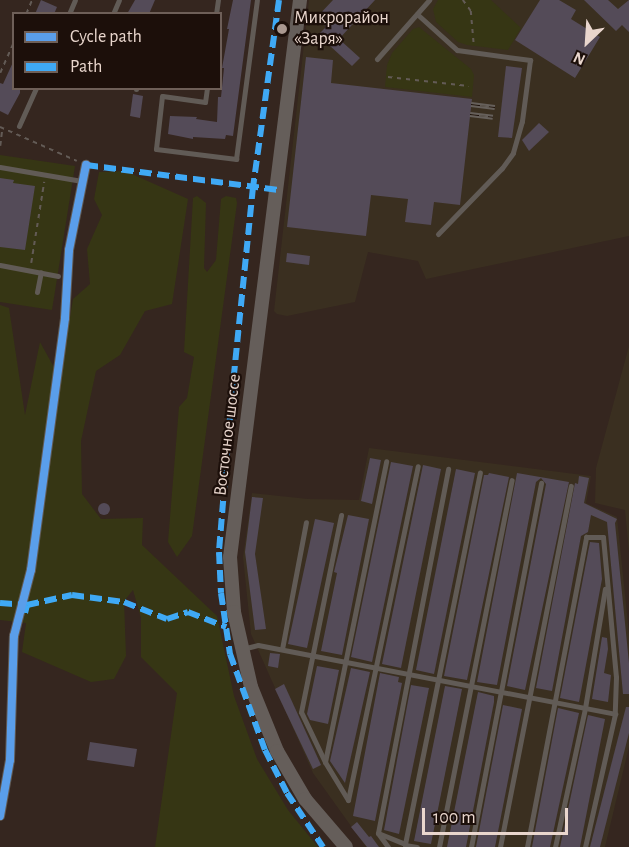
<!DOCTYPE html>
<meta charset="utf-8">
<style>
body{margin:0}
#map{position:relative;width:629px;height:847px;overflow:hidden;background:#35261f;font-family:"Alegreya Sans",sans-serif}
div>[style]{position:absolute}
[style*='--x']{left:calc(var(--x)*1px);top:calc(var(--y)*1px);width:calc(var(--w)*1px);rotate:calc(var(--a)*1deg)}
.industrial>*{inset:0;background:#3a2f20}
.green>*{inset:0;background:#363614}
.building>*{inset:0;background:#544b58}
.round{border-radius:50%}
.path>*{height:1.5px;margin-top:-0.75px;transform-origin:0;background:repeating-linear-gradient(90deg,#635b56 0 4.5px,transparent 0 9px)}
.service>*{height:5px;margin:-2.5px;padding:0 2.5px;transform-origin:2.5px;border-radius:2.5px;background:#615b56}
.minor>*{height:10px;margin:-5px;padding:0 5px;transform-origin:5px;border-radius:5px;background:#615b56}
.secondary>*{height:14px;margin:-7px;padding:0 7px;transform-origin:7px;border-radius:7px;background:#655e5a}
.rail>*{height:5px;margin-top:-2.5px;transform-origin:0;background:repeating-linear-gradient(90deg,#1c0f0a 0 9px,#66605b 0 18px);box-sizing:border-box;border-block:2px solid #66605b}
.quiet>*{height:6px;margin-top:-3px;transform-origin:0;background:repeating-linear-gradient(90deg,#3fa9f5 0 12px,transparent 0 18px)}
.cycleway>*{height:8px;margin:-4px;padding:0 4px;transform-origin:4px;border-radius:4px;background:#5a9eea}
.dots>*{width:16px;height:16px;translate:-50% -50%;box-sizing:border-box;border:3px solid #1c0f0a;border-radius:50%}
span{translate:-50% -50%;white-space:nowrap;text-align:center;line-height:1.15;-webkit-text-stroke:4.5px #1c0f0a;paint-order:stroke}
.poi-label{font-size:18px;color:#e9d6cd}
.left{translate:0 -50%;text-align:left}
.street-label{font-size:18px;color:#e9d6cd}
.legend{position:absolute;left:12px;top:12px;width:210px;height:78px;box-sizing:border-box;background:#1c0f0a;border:2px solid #6e5f58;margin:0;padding:8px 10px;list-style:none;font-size:18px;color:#e9d6cd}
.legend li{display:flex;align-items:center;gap:12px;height:30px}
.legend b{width:30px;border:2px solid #6e5f58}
.north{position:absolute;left:557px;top:12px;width:60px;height:60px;-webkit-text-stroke:4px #1c0f0a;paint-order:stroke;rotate:205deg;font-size:16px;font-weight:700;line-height:24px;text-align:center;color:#e9d6cd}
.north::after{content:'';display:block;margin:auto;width:21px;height:27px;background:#e9d6cd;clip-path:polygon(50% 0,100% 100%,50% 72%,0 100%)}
.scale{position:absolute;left:422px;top:808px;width:146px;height:27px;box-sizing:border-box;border:3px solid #e9d6cd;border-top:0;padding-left:8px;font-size:18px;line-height:21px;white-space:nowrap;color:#e9d6cd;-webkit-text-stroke:4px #1c0f0a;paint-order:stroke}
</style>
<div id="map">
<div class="industrial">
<i style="clip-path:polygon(309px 0,629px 0,629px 236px,426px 279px,418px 261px,368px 252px,355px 302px,287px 316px,277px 314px,274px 311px)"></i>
<i style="clip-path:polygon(629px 346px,629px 552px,625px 510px,595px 503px,596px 468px)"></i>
<i style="clip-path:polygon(369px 448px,591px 476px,586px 503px,617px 517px,629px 633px,629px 747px,605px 847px,366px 847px,313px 773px,251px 634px,243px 557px,252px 493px,308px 499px,359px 500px)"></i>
</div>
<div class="green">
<i style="clip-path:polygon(438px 0,491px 0,521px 28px,508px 50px,467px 45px,458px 42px,436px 22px,433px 9px)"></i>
<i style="clip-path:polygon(419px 27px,471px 69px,474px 75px,472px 97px,385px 87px,387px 65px,392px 53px,413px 29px)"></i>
<i style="clip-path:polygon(0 155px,75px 166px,52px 310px,0 302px)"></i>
<i style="clip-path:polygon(125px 171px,188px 199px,172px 304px,145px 311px,120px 355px,96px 371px,81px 441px,82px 494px,101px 519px,143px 518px,142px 545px,217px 616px,234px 696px,257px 759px,288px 810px,318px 847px,155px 847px,177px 693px,141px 657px,141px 618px,133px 590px,124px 601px,126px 656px,114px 679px,91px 682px,22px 652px,26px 623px,0 620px,0 305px,9px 308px,25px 415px,40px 342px,60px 378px,73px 299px,90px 284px,87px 249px,102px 215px,94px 199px,99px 172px)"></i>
<i style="clip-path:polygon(197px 196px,206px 203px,204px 268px,207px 272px,216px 260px,221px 199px,226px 196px,236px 198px,237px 203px,192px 536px,177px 557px,168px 542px,179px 407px,187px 398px,194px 357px,184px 352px,193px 198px)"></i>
</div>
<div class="building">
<i style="clip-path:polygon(41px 0,57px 7px,54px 14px,35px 14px)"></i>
<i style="clip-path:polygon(135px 0,155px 0,149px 14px,127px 14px)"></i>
<i style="clip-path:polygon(233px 0,251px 0,233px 136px,226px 135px,225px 139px,193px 137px,193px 139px,168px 134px,170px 116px,197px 117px,196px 119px,217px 122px,218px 97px,221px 97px,224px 68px,222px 68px,229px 29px,227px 29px)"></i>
<i style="clip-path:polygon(333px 0,375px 0,339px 39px,360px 58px,352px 66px,318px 35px,326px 27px,316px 18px)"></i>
<i style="clip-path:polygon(540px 0,559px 0,576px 10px,571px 19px,600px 37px,575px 78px,515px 40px)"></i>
<i style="clip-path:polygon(584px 0,608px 0,618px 9px,629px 0,629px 32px,622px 25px,616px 31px)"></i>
<i style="clip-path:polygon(306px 57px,333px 60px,331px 83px,472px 99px,460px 205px,434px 202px,431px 225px,405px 222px,408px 199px,371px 195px,366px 236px,287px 227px)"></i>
<i style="clip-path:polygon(14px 60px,14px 88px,20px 88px,20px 93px,8px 115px,0 111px,0 83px,3px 84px)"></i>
<i style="clip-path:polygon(506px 66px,522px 68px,512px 138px,498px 137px)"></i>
<i style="clip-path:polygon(133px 94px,143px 96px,140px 118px,130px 116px)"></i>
<i style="clip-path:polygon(539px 123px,549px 132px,529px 151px,522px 140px)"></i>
<i style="clip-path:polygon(0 178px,14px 180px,13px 183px,35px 186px,25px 250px,0 247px)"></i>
<i style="clip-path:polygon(287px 253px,310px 256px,309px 265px,286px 262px)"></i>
<i style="clip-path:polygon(370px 458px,381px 460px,372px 504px,361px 501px)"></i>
<i style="clip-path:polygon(391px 462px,413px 466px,372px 662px,351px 657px)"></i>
<i style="clip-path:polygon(423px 465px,441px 469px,401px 668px,382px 664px)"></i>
<i style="clip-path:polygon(456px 469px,475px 473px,434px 674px,416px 670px)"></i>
<i style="clip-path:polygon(489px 473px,509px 477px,467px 680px,444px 676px,484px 475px,488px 475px)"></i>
<i style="clip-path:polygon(517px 473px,569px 482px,525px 690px,507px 686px,546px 484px,541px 478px,536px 482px,497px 685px,477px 682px)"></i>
<i style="clip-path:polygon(579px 476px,589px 478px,584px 503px,617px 519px,615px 523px,629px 663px,629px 694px,623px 694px,607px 522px,591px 515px,588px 532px,581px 536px,552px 691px,536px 688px,575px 483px,578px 484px)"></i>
<i style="clip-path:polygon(252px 497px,263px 498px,255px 554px,266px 629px,255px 630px,245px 552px)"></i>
<i class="round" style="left:98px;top:503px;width:12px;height:12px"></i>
<i style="clip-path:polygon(348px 515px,369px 519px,342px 655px,321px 651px,337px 573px,334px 572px)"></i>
<i style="clip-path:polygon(315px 519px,334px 523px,307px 648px,288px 644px)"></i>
<i style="clip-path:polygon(590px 542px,599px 543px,602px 579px,579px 702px,560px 698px)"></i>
<i style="clip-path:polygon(602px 637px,607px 638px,608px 649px,604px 673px,611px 675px,608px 702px,592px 699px)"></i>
<i style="clip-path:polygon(270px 653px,280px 654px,278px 668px,268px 666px)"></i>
<i style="clip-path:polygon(317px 666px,339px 670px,328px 724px,310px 720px,307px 714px)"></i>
<i style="clip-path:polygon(351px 668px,370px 672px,345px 783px,330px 761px)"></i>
<i style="clip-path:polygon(380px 673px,399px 677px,398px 682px,402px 683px,375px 821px,353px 816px)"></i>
<i style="clip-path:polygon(284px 684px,321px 765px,313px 769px,275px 689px)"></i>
<i style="clip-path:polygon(411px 685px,429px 688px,399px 834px,384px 830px)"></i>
<i style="clip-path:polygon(445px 686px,462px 689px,431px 844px,414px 841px)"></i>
<i style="clip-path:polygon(478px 692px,494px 696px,494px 702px,466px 847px,447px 847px)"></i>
<i style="clip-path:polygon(503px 705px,522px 709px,495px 847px,476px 847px)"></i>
<i style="clip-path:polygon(626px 707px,629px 707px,629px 733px,600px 847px,590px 847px)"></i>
<i style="clip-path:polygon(558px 708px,579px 713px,550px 847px,532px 847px)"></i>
<i style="clip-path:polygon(588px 715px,605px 719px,580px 847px,560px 847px)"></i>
<i style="clip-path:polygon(90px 742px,137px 749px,134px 767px,87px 760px)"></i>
<i style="clip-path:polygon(357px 822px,369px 837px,371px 836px,379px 847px,367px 847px,351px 827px)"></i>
</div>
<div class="path">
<i style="--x:463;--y:0;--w:14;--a:54"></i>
<i style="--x:471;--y:11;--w:33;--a:85"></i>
<i style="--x:26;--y:14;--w:15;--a:-67"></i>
<i style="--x:0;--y:73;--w:34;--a:-66"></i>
<i style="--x:388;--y:77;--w:81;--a:6.3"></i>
<i style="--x:0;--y:127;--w:84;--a:23.8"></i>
<i style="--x:0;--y:146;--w:16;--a:-83"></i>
<i style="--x:31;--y:263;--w:82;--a:-80.9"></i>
</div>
<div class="service">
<i style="--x:69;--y:14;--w:15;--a:-67"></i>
<i style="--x:113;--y:14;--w:15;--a:-67"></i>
<i style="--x:216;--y:14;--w:14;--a:-82"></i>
<i style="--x:417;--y:14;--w:54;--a:42"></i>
<i style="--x:457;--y:50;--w:74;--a:7.8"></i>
<i style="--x:530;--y:60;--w:62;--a:97.5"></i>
<i style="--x:522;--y:121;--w:33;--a:106"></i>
<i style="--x:513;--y:153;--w:19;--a:126"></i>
<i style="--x:502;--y:168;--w:92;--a:134.1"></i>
<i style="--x:377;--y:59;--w:79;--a:-48.6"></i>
<i style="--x:136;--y:88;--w:1;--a:90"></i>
<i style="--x:207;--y:88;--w:14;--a:98"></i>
<i style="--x:205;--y:102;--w:43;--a:-172.1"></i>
<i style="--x:162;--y:96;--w:53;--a:96.5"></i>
<i style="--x:156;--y:149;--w:81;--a:7.1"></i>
<i style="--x:236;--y:159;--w:160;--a:-82.5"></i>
<i style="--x:19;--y:126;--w:42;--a:-65.9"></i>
<i style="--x:0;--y:167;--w:83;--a:9.7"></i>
<i style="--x:0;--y:265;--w:59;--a:10.7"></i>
<i style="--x:37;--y:292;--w:20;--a:-79"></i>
<i style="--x:242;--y:649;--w:16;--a:-14"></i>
<i style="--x:258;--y:645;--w:364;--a:10.9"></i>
<i style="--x:282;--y:649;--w:129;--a:-79.3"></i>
<i style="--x:325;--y:762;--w:55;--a:-115.6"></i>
<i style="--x:301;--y:712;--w:201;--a:-78.5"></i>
<i style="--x:348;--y:800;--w:44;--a:-121.2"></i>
<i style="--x:325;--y:762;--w:307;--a:-78.5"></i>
<i style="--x:348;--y:800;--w:341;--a:-78.2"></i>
<i style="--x:378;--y:833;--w:29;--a:22"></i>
<i style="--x:405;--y:844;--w:379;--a:-78.6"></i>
<i style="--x:405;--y:845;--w:12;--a:9"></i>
<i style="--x:388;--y:847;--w:17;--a:-126"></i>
<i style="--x:378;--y:833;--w:371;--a:-79.1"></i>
<i style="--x:439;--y:847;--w:374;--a:-78.8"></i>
<i style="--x:471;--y:847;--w:371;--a:-79.1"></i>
<i style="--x:500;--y:847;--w:368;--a:-78.9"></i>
<i style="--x:527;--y:847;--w:316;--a:-79.2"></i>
<i style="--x:586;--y:537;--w:17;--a:0"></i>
<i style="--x:603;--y:537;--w:141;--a:84.7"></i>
<i style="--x:616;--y:677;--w:37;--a:92"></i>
<i style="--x:615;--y:714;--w:136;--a:102.7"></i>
<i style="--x:555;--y:847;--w:142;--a:-77.8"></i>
<i style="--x:585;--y:708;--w:121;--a:-80.5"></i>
</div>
<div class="minor">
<i style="--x:0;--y:816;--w:57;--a:-79.9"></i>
<i style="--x:10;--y:760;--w:124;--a:-88.2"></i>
<i style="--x:14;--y:636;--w:68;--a:-75.6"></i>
<i style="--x:31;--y:570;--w:254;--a:-82.3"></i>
<i style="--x:65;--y:318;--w:68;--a:-86.6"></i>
<i style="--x:69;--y:250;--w:87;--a:-78.7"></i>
</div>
<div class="secondary">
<i style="--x:300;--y:0;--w:561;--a:97.16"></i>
<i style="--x:230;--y:557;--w:55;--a:85.8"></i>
<i style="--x:234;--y:612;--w:77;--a:77.2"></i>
<i style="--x:251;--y:687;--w:69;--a:67.9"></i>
<i style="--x:277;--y:751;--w:56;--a:59.7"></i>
<i style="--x:305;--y:799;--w:63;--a:49.5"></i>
</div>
<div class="rail">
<i style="--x:471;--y:104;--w:24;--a:7"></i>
<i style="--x:470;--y:114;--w:23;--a:7"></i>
</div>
<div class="quiet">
<i style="--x:279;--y:0;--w:189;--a:97.9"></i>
<i style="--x:253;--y:187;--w:207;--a:95.8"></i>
<i style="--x:232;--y:393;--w:160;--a:94.7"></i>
<i style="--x:219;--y:552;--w:41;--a:87.2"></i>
<i style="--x:221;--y:593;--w:62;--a:81.6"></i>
<i style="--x:230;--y:654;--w:102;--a:70"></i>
<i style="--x:265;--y:750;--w:48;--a:62.9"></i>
<i style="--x:287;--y:793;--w:65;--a:56.3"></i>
<i style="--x:86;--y:165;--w:194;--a:7.4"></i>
<i style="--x:0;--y:603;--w:27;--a:4"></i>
<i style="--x:25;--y:613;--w:8;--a:-76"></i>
<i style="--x:27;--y:605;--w:46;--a:-12.5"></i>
<i style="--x:72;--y:595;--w:52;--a:7.7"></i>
<i style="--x:124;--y:602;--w:46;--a:21.6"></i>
<i style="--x:167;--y:619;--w:22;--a:-18"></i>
<i style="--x:188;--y:612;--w:41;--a:21.5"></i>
</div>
<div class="cycleway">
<i style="--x:0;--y:816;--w:57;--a:-79.9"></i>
<i style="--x:10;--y:760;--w:124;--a:-88.2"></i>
<i style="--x:14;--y:636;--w:68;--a:-75.6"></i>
<i style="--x:31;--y:570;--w:254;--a:-82.3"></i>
<i style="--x:65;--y:318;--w:68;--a:-86.6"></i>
<i style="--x:69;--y:250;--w:87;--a:-78.7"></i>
</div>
<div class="dots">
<i style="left:282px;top:29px;background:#aa9890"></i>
</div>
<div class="poi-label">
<span class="left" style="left:294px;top:29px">Микрорайон<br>«Заря»</span>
</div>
<div class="street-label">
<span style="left:228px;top:435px;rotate:-83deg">Восточное шоссе</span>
</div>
<ul class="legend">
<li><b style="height:8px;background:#5a9eea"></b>Cycle path</li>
<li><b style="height:8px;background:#3fa9f5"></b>Path</li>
</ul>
<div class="north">N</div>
<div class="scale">100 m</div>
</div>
